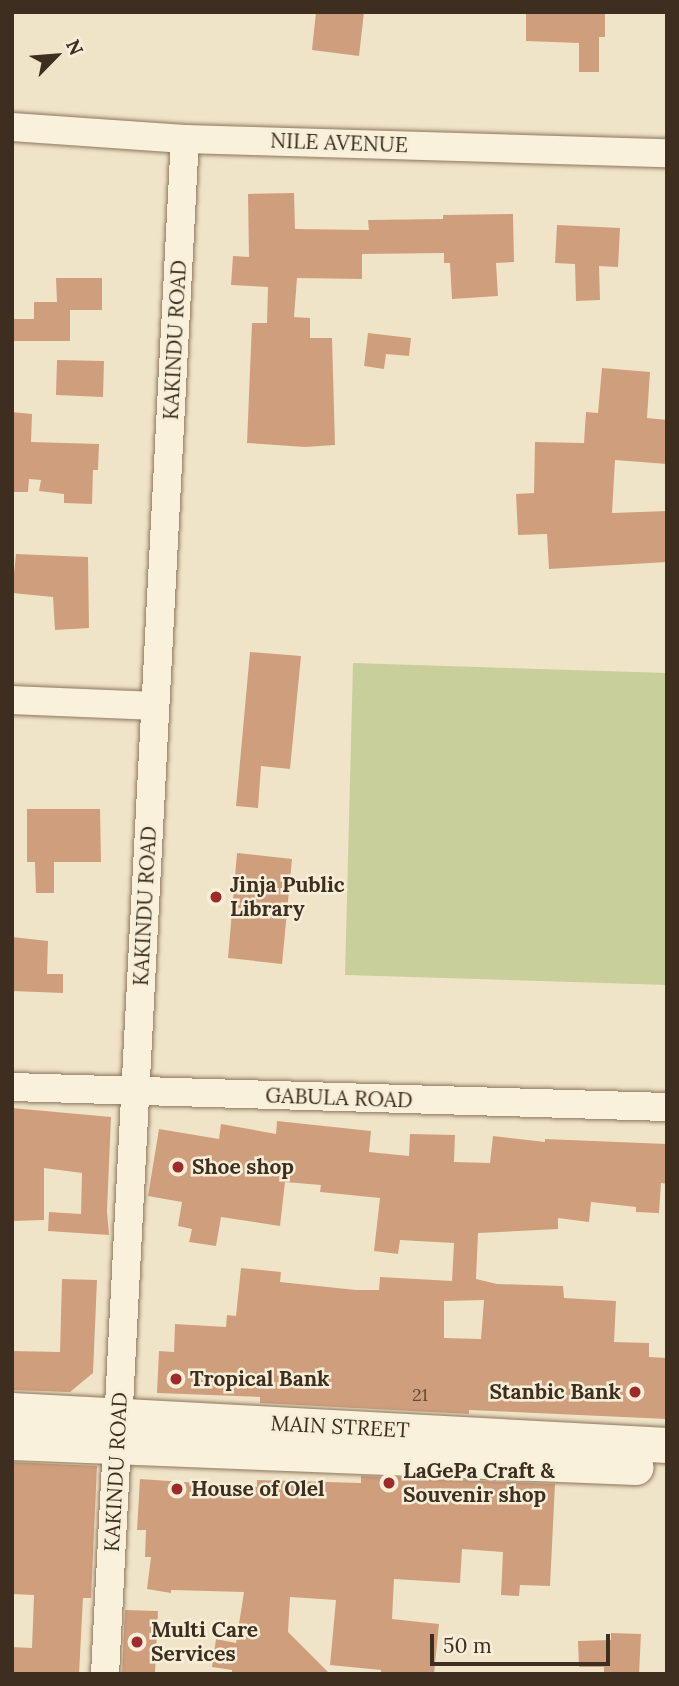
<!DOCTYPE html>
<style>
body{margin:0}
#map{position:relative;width:679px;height:1686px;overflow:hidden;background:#f0e4c8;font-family:Lora,serif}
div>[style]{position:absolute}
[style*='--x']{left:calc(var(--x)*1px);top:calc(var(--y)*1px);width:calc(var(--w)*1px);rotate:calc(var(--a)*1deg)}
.green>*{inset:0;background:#c9cf9b}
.building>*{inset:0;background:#cf9f7d}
.roads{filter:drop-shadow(0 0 2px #8d765c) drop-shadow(0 0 2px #8d765c)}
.minor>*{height:28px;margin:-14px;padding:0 14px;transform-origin:14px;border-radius:14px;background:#faf1dc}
.tertiary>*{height:35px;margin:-17.5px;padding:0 17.5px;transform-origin:17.5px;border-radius:17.5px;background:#faf1dc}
.dots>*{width:19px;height:19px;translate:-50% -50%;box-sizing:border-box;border:4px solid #f7eed8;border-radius:50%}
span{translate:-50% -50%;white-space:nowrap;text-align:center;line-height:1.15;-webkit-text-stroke:5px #f7eed8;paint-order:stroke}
.number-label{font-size:18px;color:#624a37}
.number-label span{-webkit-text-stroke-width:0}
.street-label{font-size:21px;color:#3d2e20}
.poi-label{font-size:21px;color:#3d2e20;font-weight:700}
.left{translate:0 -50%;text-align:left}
.right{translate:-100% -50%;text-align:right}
.frame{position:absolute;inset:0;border:14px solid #3d2e20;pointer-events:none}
.north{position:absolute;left:21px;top:21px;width:70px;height:70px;-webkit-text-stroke:5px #f7eed8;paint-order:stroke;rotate:65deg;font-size:19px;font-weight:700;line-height:28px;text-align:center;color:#3d2e20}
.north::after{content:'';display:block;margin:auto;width:24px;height:32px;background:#3d2e20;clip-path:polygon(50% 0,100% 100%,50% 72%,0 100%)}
.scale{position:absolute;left:430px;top:1634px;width:180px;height:32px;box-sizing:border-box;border:4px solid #3d2e20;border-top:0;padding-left:9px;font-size:21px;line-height:24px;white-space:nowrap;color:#3d2e20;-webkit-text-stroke:5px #f7eed8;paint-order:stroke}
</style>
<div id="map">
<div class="green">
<i style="clip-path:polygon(353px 663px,667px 673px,667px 985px,345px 975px)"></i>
</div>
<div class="building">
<i style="clip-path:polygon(316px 12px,364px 12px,359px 56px,312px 50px)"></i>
<i style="clip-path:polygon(526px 12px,605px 12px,605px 37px,599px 37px,599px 72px,579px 72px,579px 43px,526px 41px)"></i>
<i style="clip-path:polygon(294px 193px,295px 229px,369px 230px,368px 220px,443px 219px,443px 215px,513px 214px,514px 262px,496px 263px,498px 296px,452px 299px,450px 263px,444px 263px,444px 253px,362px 254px,362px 279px,297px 278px,294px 317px,310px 318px,310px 338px,332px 338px,335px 445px,305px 447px,247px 443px,252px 323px,267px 323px,268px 287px,231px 285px,233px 256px,249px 257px,248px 194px)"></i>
<i style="clip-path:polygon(557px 225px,620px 228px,618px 267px,599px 266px,600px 300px,576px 301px,575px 264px,555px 263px)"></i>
<i style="clip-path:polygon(56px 278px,102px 278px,102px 310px,70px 310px,70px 341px,12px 341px,12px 319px,34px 319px,34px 302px,57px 302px)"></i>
<i style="clip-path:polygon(368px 333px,411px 338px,409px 356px,386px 354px,384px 369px,364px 366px)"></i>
<i style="clip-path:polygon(57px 360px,104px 361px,103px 397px,56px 395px)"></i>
<i style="clip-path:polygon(602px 368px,650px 372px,647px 418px,667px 420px,667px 464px,615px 460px,612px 513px,667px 511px,667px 562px,549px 569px,547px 534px,518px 535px,516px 494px,534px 493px,535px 442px,584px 443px,586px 412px,598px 413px)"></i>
<i style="clip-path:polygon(12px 412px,32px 414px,31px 442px,99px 444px,98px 470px,93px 470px,92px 504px,64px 503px,64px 494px,39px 491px,41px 480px,29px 479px,28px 492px,12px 492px)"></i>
<i style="clip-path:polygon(16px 554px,88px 557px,89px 628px,55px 630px,53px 597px,12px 593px)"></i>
<i style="clip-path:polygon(250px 652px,301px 656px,290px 769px,261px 766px,258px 808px,236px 806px)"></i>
<i style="clip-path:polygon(27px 809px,100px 809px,101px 862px,54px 862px,54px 893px,36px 893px,35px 862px,27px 862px)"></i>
<i style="clip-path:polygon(237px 853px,292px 859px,282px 964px,228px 958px)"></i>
<i style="clip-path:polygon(12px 937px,48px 941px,47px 974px,63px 974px,63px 993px,12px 991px)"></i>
<i style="clip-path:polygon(12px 1108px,111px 1117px,107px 1211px,109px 1235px,48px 1231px,49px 1212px,81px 1214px,82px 1173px,44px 1168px,44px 1220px,12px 1221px)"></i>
<i style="clip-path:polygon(evenodd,277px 1121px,371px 1131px,369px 1152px,409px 1156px,410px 1134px,455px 1135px,454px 1162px,490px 1163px,493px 1136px,545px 1142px,545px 1139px,667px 1144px,667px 1184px,661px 1183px,659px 1213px,636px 1212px,636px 1207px,591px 1202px,589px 1222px,558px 1218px,558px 1229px,478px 1233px,476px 1279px,497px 1284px,563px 1286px,564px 1298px,616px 1301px,614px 1342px,649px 1343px,649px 1357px,667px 1358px,667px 1419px,469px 1410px,469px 1414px,260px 1403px,260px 1397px,157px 1393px,159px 1351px,174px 1352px,175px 1324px,226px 1327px,227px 1315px,236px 1316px,241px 1268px,281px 1272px,280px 1282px,356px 1290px,379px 1290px,380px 1277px,452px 1281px,454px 1243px,400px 1240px,398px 1254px,374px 1251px,380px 1198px,320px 1192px,321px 1185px,285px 1182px,280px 1226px,221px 1217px,216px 1246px,189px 1242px,192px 1229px,178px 1226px,182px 1202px,148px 1196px,159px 1129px,219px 1139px,221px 1124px,276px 1134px,277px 1121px,484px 1300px,481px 1339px,444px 1338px,444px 1301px,484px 1300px)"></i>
<i style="clip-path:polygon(62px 1279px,97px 1280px,93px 1373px,70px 1392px,12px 1390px,12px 1351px,60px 1352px)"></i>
<i style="clip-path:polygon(12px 1462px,97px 1466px,91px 1598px,83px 1598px,79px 1674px,12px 1674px,12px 1647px,32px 1648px,34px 1595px,12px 1594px)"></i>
<i style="clip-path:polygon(361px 1476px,555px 1484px,550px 1586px,520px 1585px,519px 1596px,501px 1595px,503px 1552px,462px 1549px,460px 1583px,394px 1579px,392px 1619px,439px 1624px,434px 1674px,381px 1674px,381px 1670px,330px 1665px,336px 1600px,290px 1597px,288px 1632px,330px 1674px,232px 1674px,232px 1670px,212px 1667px,216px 1639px,236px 1643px,244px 1592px,171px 1590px,171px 1593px,147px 1589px,151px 1557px,145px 1557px,146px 1530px,137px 1530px,140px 1479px,257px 1487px,257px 1480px,361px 1483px)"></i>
<i style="clip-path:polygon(125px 1610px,158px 1611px,155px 1674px,122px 1674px)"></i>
<i style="clip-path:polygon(611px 1633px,641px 1634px,639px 1674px,604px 1674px,604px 1667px,579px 1667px,578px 1641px,611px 1640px)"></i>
</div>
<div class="roads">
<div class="minor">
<i style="--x:12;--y:127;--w:173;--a:4"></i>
<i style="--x:185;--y:139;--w:482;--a:1.7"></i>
<i style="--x:12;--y:700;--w:143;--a:2.4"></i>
<i style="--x:12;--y:1087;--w:655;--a:1.75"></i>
<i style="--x:105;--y:1674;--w:1537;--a:-87.02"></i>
</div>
<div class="tertiary">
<i style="--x:12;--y:1410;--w:656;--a:3.06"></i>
<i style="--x:12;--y:1442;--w:624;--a:2.3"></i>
</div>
</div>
<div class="dots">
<i style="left:216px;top:897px;background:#9e2a2b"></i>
<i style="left:178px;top:1167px;background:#9e2a2b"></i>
<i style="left:176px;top:1379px;background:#9e2a2b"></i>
<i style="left:635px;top:1392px;background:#9e2a2b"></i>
<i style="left:389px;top:1483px;background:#9e2a2b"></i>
<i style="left:177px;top:1489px;background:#9e2a2b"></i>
<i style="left:137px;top:1642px;background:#9e2a2b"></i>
</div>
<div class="number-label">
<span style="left:420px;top:1395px">21</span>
</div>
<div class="street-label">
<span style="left:339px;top:143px;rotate:2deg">NILE AVENUE</span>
<span style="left:175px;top:340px;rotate:-87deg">KAKINDU ROAD</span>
<span style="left:145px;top:906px;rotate:-87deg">KAKINDU ROAD</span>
<span style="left:339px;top:1098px;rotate:2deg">GABULA ROAD</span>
<span style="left:340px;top:1427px;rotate:3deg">MAIN STREET</span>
<span style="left:116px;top:1472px;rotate:-87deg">KAKINDU ROAD</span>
</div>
<div class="poi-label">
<span class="left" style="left:230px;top:897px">Jinja Public<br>Library</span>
<span class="left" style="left:192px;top:1167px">Shoe shop</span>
<span class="left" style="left:190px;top:1379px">Tropical Bank</span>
<span class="right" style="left:621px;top:1392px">Stanbic Bank</span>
<span class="left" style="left:403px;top:1483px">LaGePa Craft &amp;<br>Souvenir shop</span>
<span class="left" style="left:191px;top:1489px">House of Olel</span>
<span class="left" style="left:151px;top:1642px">Multi Care<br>Services</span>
</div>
<div class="frame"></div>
<div class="north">N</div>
<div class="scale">50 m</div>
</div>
